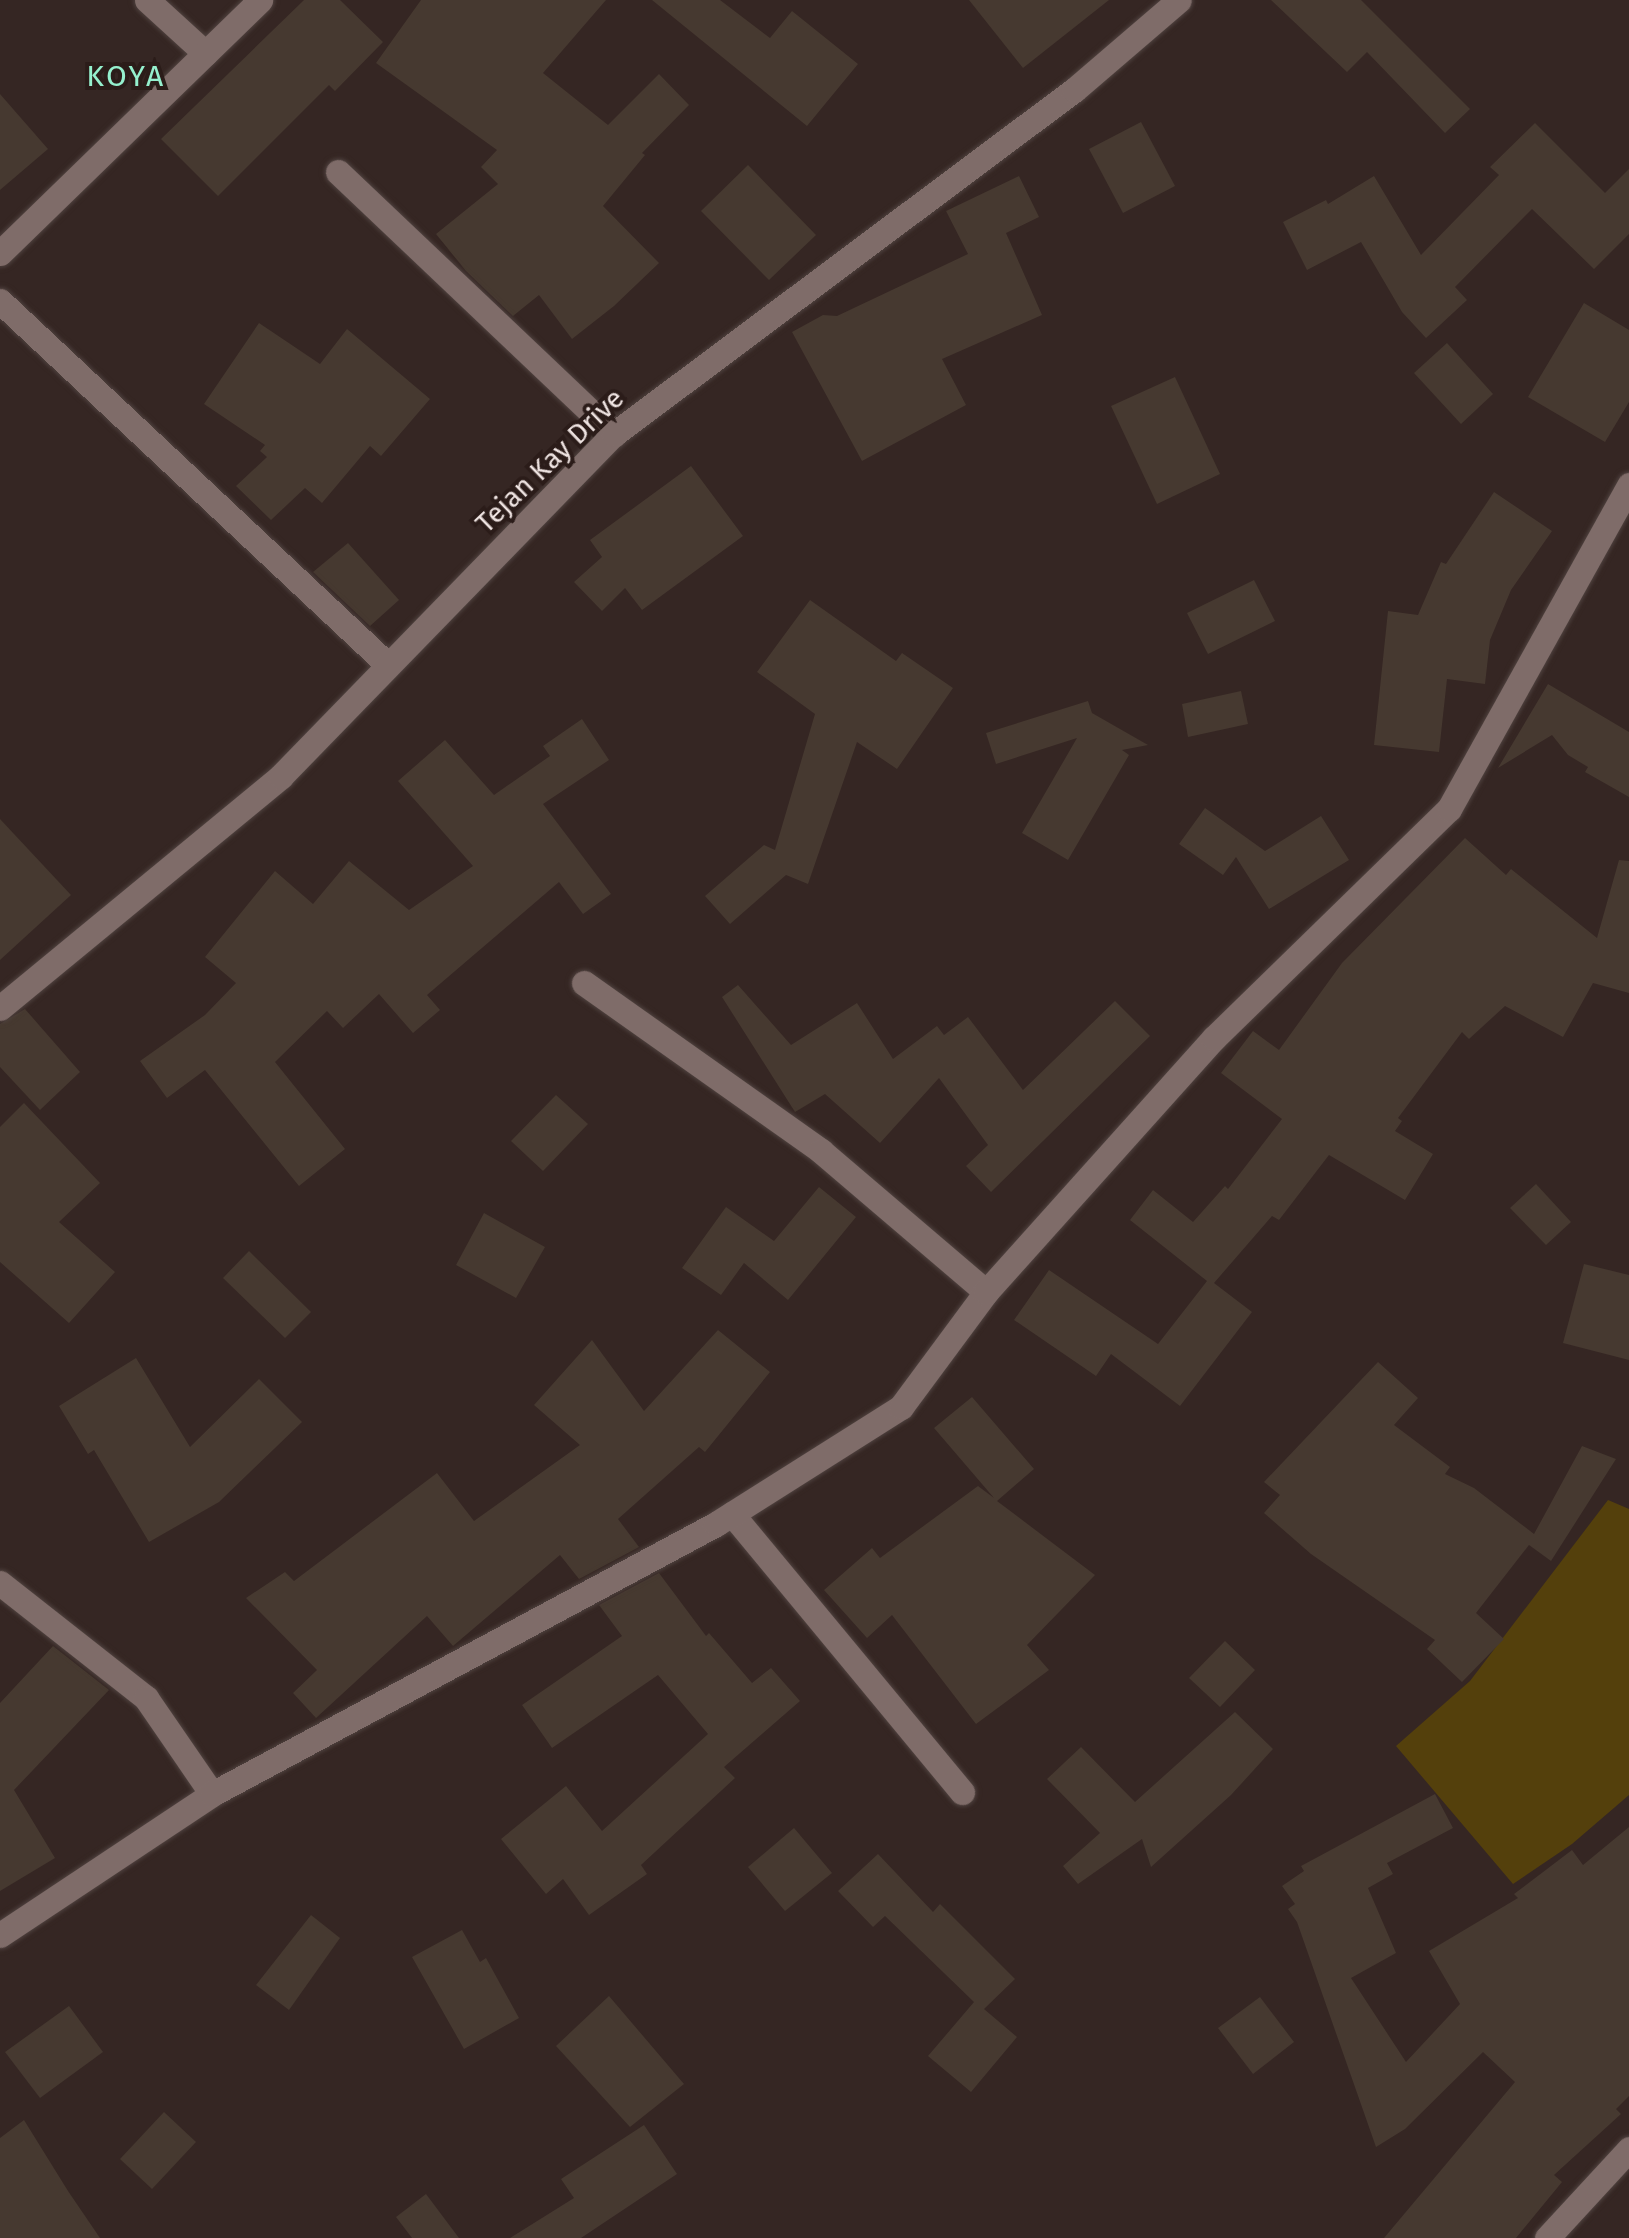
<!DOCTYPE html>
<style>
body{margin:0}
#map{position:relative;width:1629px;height:2238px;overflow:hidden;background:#352623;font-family:"Fira Sans",sans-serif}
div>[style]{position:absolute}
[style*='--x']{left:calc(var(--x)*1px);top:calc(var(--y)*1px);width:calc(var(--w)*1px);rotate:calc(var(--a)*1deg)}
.green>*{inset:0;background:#54400c}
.building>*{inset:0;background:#463930}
.roads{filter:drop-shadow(0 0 2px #4f423f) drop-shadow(0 0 2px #4f423f)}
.minor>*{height:25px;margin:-12.5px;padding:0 12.5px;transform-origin:12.5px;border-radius:12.5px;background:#7f6c69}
span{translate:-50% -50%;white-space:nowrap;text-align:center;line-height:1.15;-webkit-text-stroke:8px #2b1c19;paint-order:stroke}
.street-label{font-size:28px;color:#efe4e2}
.neighbourhood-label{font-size:30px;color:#95f0ce;letter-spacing:2.5px}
</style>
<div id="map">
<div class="green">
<i style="clip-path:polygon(1608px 1500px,1629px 1509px,1629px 1795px,1572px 1844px,1513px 1884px,1396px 1746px,1470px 1681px)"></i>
</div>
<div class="building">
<i style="clip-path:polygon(304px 0,340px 0,383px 42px,335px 91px,329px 85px,218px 196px,161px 139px)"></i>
<i style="clip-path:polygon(421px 0,606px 0,543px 73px,608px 125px,659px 74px,689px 105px,642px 153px,645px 155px,603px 206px,659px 263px,614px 306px,572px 339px,539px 295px,513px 316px,466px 271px,436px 234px,498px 184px,481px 167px,497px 150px,376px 63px)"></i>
<i style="clip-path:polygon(652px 0,720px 0,770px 38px,792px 11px,858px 64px,807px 126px)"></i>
<i style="clip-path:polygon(969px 0,1109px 0,1023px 68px)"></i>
<i style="clip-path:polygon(1271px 0,1361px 0,1470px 109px,1445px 133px,1367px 52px,1347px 72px)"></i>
<i style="clip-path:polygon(0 94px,48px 149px,0 190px)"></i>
<i style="clip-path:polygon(1141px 122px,1175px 186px,1123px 213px,1089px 149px)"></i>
<i style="clip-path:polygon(1535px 123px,1605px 193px,1629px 169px,1629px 234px,1594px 269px,1532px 209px,1455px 287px,1467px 300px,1426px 338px,1402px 312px,1361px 242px,1307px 270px,1283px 222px,1326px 200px,1328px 204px,1374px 176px,1421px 255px,1499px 175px,1490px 167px)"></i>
<i style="clip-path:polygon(748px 165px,816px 235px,769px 280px,701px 211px)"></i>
<i style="clip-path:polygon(1019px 176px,1039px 217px,1006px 233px,1042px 315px,942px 359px,966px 405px,862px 461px,792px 332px,823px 315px,837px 316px,968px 254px,946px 211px)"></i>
<i style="clip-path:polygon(1584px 303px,1629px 330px,1629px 402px,1605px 442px,1528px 397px)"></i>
<i style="clip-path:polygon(259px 323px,320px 364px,347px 329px,430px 399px,381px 456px,370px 446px,322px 503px,305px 488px,271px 520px,236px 486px,267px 457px,260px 451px,265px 445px,204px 404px)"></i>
<i style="clip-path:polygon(1447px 343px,1493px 394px,1461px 424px,1414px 373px)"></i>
<i style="clip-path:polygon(1175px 377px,1220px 474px,1157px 504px,1111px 406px)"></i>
<i style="clip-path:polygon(691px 466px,743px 536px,642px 610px,625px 588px,602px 611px,574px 582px,602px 557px,590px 540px)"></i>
<i style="clip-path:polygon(1494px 492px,1552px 531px,1511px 590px,1490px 640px,1485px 684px,1447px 679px,1439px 752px,1374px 745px,1388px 611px,1418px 615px,1441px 562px,1446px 564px)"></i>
<i style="clip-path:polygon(348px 543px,399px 600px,370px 626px,313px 572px)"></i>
<i style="clip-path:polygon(1254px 580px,1275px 621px,1208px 654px,1187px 613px)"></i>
<i style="clip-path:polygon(810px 600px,896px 661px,902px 653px,953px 688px,897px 769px,857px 742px,808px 884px,786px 875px,730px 924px,705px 896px,764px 845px,775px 850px,815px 714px,757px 672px)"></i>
<i style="clip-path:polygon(1548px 684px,1629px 732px,1629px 797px,1585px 772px,1588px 767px,1568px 755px,1552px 735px,1498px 768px)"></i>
<i style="clip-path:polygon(1241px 691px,1248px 724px,1188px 737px,1182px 704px)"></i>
<i style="clip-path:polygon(1088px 701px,1092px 713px,1148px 745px,1122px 750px,1129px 755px,1068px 860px,1022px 833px,1077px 738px,996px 764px,986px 733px)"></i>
<i style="clip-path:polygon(582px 719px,609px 760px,543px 804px,611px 894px,583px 914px,559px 882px,427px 995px,440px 1010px,413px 1033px,379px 994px,343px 1028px,327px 1011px,275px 1062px,345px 1149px,299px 1186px,205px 1070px,167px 1098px,140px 1061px,205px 1015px,236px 983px,205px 957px,275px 871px,313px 904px,349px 861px,409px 910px,473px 866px,398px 781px,445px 740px,494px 795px,550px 756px,543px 746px)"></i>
<i style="clip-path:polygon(1205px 808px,1265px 851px,1321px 816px,1349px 860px,1269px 909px,1236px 857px,1223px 875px,1179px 844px)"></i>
<i style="clip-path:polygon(0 819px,71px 895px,0 960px)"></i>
<i style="clip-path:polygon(1465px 838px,1506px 875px,1511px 869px,1597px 938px,1619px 860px,1629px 861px,1629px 993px,1593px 983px,1563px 1037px,1505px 1006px,1469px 1039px,1462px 1032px,1398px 1118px,1402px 1121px,1395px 1131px,1433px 1154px,1405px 1200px,1329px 1155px,1279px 1220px,1272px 1216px,1214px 1283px,1252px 1312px,1180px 1406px,1111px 1354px,1096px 1376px,1014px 1320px,1049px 1270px,1158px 1344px,1207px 1281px,1130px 1220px,1153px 1190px,1193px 1222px,1225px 1186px,1228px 1189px,1282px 1119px,1221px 1073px,1253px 1031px,1279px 1050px,1342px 963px)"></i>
<i style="clip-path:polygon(738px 985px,791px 1045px,857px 1003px,893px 1059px,937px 1026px,944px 1035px,968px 1017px,1023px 1090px,1115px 1001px,1150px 1036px,991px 1192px,966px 1166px,988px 1145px,939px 1078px,880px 1143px,825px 1094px,795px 1112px,722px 997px)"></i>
<i style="clip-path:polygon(25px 1009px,80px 1072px,40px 1110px,0 1067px,0 1024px)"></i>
<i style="clip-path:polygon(556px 1095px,588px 1124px,543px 1171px,511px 1141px)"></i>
<i style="clip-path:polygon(24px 1103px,100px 1183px,59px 1222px,115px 1272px,69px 1323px,0 1262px,0 1127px)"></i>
<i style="clip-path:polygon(1536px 1184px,1571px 1222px,1546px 1245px,1510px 1208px)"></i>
<i style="clip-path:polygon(819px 1187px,856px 1217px,788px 1300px,744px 1263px,721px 1295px,682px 1268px,726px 1207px,774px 1241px)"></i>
<i style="clip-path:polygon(484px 1213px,545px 1247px,516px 1298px,456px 1265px)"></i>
<i style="clip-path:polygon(249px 1251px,311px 1312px,285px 1338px,223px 1278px)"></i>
<i style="clip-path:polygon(1584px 1264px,1629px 1275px,1629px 1360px,1563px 1343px)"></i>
<i style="clip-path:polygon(718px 1330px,770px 1372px,705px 1452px,699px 1447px,618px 1519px,639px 1547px,579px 1579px,560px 1555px,453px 1646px,427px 1616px,316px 1718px,293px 1693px,317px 1670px,246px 1598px,285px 1572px,294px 1581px,437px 1473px,474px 1521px,580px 1445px,534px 1405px,592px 1340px,644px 1411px)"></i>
<i style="clip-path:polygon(136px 1358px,190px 1447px,259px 1379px,302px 1422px,219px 1502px,149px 1542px,94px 1450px,88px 1454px,59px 1406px)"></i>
<i style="clip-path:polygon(1378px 1362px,1418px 1398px,1394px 1425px,1450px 1467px,1445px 1474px,1474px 1488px,1534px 1534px,1582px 1446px,1616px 1459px,1551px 1561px,1529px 1545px,1476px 1613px,1504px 1639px,1462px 1682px,1427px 1649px,1435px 1640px,1311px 1554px,1264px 1513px,1280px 1495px,1264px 1482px)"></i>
<i style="clip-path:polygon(972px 1397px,1034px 1469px,997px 1501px,1095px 1575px,1027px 1645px,1049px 1670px,976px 1724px,892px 1615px,867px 1638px,824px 1590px,872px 1548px,880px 1558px,978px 1486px,994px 1498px,934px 1428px)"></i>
<i style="clip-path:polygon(659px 1573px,706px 1636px,709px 1633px,752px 1683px,771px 1668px,800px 1701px,724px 1767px,735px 1778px,641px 1865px,647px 1874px,589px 1915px,563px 1879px,546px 1894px,501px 1839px,566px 1786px,602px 1831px,708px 1734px,658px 1675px,552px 1748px,522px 1705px,622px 1636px,599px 1605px)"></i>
<i style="clip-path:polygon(1225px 1641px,1255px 1670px,1220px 1707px,1189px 1678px)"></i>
<i style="clip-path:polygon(53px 1646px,109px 1690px,14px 1790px,55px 1858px,0 1891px,0 1703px)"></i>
<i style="clip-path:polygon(1235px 1712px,1273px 1749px,1231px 1795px,1151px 1867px,1142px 1839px,1078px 1884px,1063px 1866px,1100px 1833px,1047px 1779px,1081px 1747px,1135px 1802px)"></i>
<i style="clip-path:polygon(1435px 1794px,1453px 1828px,1387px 1863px,1393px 1874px,1368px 1888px,1396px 1953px,1351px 1978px,1406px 2062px,1460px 2004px,1429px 1951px,1518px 1898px,1514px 1894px,1572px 1850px,1583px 1865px,1629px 1827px,1629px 2096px,1616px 2109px,1621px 2114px,1554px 2175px,1562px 2182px,1516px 2238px,1384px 2238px,1515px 2082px,1483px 2052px,1405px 2129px,1376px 2147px,1297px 1922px,1288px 1909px,1295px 1904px,1282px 1886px,1304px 1871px,1301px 1866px)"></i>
<i style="clip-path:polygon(794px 1828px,832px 1873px,785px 1911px,748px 1867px)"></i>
<i style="clip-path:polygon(878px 1854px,933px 1912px,940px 1904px,1015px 1979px,984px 2009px,1017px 2037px,971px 2092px,928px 2056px,974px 2002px,885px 1916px,873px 1927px,838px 1891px)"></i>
<i style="clip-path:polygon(311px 1915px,340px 1938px,289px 2010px,256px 1985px)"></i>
<i style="clip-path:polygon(462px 1930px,480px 1962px,486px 1958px,519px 2018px,464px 2049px,412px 1957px)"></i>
<i style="clip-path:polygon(609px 1996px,684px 2084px,630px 2127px,556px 2046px)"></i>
<i style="clip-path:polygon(1260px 1997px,1294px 2042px,1253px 2074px,1218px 2028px)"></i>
<i style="clip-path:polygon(69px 2006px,103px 2052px,40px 2098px,5px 2052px)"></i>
<i style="clip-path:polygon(164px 2112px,196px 2142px,152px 2189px,120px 2159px)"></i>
<i style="clip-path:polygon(24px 2120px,68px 2191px,100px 2238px,0 2238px,0 2138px)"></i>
<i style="clip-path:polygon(644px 2125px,677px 2174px,581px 2238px,510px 2238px,574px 2198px,561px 2179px)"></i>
<i style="clip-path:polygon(426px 2194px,459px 2238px,412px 2238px,396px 2217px)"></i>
</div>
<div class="roads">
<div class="minor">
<i style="--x:147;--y:0;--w:79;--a:42.4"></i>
<i style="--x:338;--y:172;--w:381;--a:43.5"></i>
<i style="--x:0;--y:253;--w:363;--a:-44.2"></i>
<i style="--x:0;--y:301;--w:532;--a:43.17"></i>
<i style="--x:584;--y:983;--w:291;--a:35.3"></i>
<i style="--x:821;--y:1151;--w:217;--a:40.5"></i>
<i style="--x:0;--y:1008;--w:364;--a:-39.5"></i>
<i style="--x:281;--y:776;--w:477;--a:-45.8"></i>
<i style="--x:614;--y:434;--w:574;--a:-36.79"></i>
<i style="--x:1074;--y:90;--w:138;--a:-40.6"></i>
<i style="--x:732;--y:1514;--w:361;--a:50.4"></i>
<i style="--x:0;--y:1583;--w:186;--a:38.2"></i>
<i style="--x:146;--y:1698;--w:116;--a:55.5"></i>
<i style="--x:0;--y:1935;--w:255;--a:-33.6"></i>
<i style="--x:212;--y:1794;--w:572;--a:-28.18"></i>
<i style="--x:716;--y:1524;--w:219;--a:-32.3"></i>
<i style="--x:901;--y:1407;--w:143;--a:-53.5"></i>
<i style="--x:986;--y:1292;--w:341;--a:-48.1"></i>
<i style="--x:1214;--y:1038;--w:328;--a:-44.3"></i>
<i style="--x:1449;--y:809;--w:371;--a:-60.9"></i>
<i style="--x:1547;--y:2238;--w:121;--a:-47.3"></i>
</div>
</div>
<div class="street-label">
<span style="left:550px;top:461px;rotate:-44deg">Tejan Kay Drive</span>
</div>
<div class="neighbourhood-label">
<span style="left:126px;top:76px">KOYA</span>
</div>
</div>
